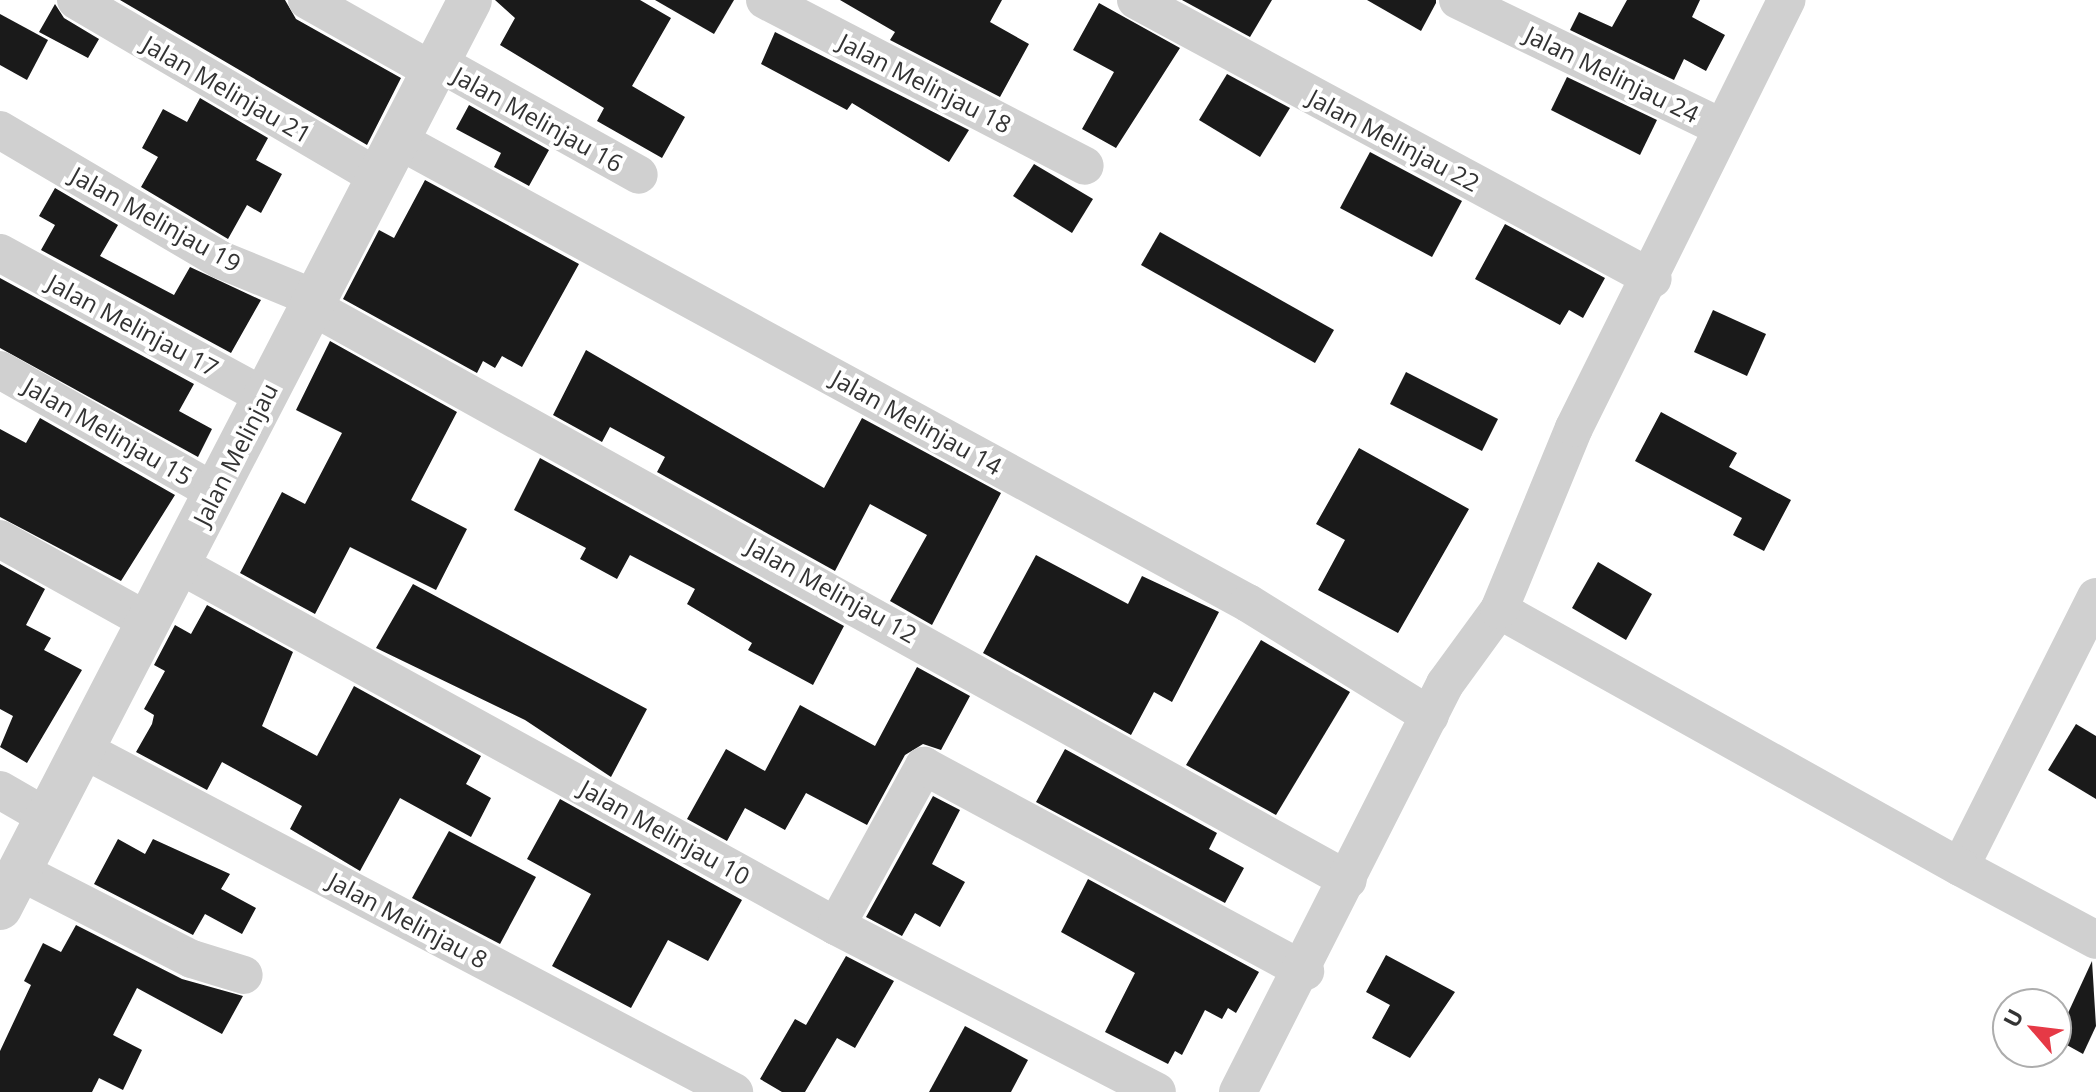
<!DOCTYPE html>
<style>
body{margin:0}
#map{position:relative;width:2096px;height:1092px;overflow:hidden;background:#fff;font-family:"Open Sans",sans-serif}
div>[style]{position:absolute}
[style*='--x']{left:calc(var(--x)*1px);top:calc(var(--y)*1px);width:calc(var(--w)*1px);rotate:calc(var(--a)*1deg)}
.building>*{inset:0;background:#1a1a1a}
.minor>*{height:38px;margin:-19px;padding:0 19px;transform-origin:19px;border-radius:19px;background:#d0d0d0}
.tertiary>*{height:44px;margin:-22px;padding:0 22px;transform-origin:22px;border-radius:22px;background:#d0d0d0}
span{translate:-50% -50%;white-space:nowrap;text-align:center;line-height:1.15;-webkit-text-stroke:8px #fff;paint-order:stroke}
.street-label{font-size:24px;color:#333}
.north{position:absolute;left:1992px;top:988px;width:80px;height:80px;box-sizing:border-box;background:#fff;border:2px solid #adadad;border-radius:50%;rotate:298deg;font-size:22px;font-weight:700;line-height:32px;text-align:center;color:#333}
.north::after{content:'';display:block;margin:auto;width:28px;height:36px;background:#e63946;clip-path:polygon(50% 0,100% 100%,50% 72%,0 100%)}
</style>
<div id="map">
<div class="building">
<i style="clip-path:polygon(120px 0,285px 0,296px 19px,401px 78px,367px 145px)"></i>
<i style="clip-path:polygon(495px 0,640px 0,671px 18px,632px 86px,685px 117px,662px 158px,597px 121px,604px 108px,500px 45px,515px 18px)"></i>
<i style="clip-path:polygon(655px 0,734px 0,714px 34px)"></i>
<i style="clip-path:polygon(840px 0,1002px 0,990px 22px,1029px 44px,1000px 97px,890px 40px,895px 32px)"></i>
<i style="clip-path:polygon(1182px 0,1272px 0,1250px 37px)"></i>
<i style="clip-path:polygon(1367px 0,1436px 0,1436px 3px,1421px 31px)"></i>
<i style="clip-path:polygon(1627px 0,1700px 0,1692px 17px,1725px 35px,1706px 71px,1684px 59px,1674px 80px,1570px 30px,1579px 12px,1612px 27px)"></i>
<i style="clip-path:polygon(1099px 3px,1180px 48px,1116px 148px,1082px 129px,1114px 72px,1073px 50px)"></i>
<i style="clip-path:polygon(55px 4px,64px 18px,99px 39px,88px 58px,39px 32px)"></i>
<i style="clip-path:polygon(0 14px,48px 40px,27px 80px,0 65px)"></i>
<i style="clip-path:polygon(775px 32px,969px 130px,949px 162px,852px 103px,847px 110px,761px 64px)"></i>
<i style="clip-path:polygon(1227px 74px,1290px 108px,1260px 157px,1199px 120px)"></i>
<i style="clip-path:polygon(1567px 77px,1657px 120px,1640px 155px,1551px 110px)"></i>
<i style="clip-path:polygon(200px 98px,268px 138px,256px 160px,282px 174px,261px 213px,247px 205px,228px 239px,141px 187px,158px 157px,142px 148px,163px 109px,187px 122px)"></i>
<i style="clip-path:polygon(469px 105px,549px 150px,529px 186px,494px 167px,501px 153px,456px 129px)"></i>
<i style="clip-path:polygon(1370px 152px,1462px 201px,1432px 257px,1340px 208px)"></i>
<i style="clip-path:polygon(1034px 164px,1093px 199px,1072px 233px,1013px 196px)"></i>
<i style="clip-path:polygon(425px 180px,579px 264px,522px 367px,502px 356px,495px 368px,483px 361px,477px 373px,343px 299px,379px 230px,394px 238px)"></i>
<i style="clip-path:polygon(55px 188px,118px 225px,100px 256px,174px 295px,190px 267px,261px 300px,231px 353px,41px 250px,55px 225px,39px 216px)"></i>
<i style="clip-path:polygon(1505px 224px,1605px 278px,1583px 318px,1569px 310px,1560px 325px,1475px 279px)"></i>
<i style="clip-path:polygon(1160px 232px,1334px 330px,1315px 363px,1141px 265px)"></i>
<i style="clip-path:polygon(0 278px,194px 384px,179px 411px,212px 429px,198px 457px,0 348px)"></i>
<i style="clip-path:polygon(1713px 310px,1766px 334px,1747px 376px,1694px 352px)"></i>
<i style="clip-path:polygon(330px 341px,457px 412px,411px 500px,467px 529px,436px 590px,350px 547px,315px 614px,240px 573px,282px 492px,305px 504px,342px 433px,296px 410px)"></i>
<i style="clip-path:polygon(586px 350px,824px 488px,862px 418px,1001px 493px,932px 625px,890px 601px,927px 535px,870px 504px,835px 571px,657px 472px,665px 457px,610px 427px,602px 442px,553px 415px)"></i>
<i style="clip-path:polygon(1406px 372px,1498px 419px,1482px 451px,1390px 404px)"></i>
<i style="clip-path:polygon(1661px 412px,1737px 453px,1729px 467px,1791px 500px,1764px 551px,1733px 535px,1742px 518px,1635px 461px)"></i>
<i style="clip-path:polygon(40px 418px,175px 495px,121px 581px,0 517px,0 429px,26px 443px)"></i>
<i style="clip-path:polygon(1359px 448px,1469px 509px,1398px 633px,1318px 590px,1345px 540px,1316px 524px)"></i>
<i style="clip-path:polygon(540px 458px,844px 626px,813px 685px,748px 650px,752px 643px,687px 604px,695px 589px,630px 555px,617px 579px,580px 559px,586px 548px,514px 510px)"></i>
<i style="clip-path:polygon(1036px 555px,1128px 604px,1142px 576px,1219px 612px,1172px 702px,1154px 692px,1131px 735px,983px 653px)"></i>
<i style="clip-path:polygon(1598px 562px,1652px 594px,1626px 640px,1572px 608px)"></i>
<i style="clip-path:polygon(0 564px,45px 589px,26px 625px,51px 638px,44px 650px,82px 670px,27px 763px,0 747px,13px 716px,0 709px)"></i>
<i style="clip-path:polygon(413px 584px,647px 709px,611px 777px,525px 720px,376px 648px)"></i>
<i style="clip-path:polygon(207px 605px,293px 652px,262px 726px,317px 756px,354px 686px,481px 756px,466px 784px,491px 798px,471px 837px,400px 798px,360px 871px,290px 829px,302px 806px,222px 762px,207px 790px,136px 752px,152px 724px,154px 715px,144px 709px,165px 671px,154px 665px,175px 625px,191px 634px)"></i>
<i style="clip-path:polygon(1261px 640px,1350px 692px,1276px 815px,1186px 765px)"></i>
<i style="clip-path:polygon(917px 667px,970px 696px,941px 750px,923px 744px,905px 755px,867px 825px,806px 793px,785px 830px,745px 808px,727px 841px,687px 819px,726px 749px,765px 771px,800px 705px,875px 746px)"></i>
<i style="clip-path:polygon(2076px 724px,2096px 736px,2096px 799px,2048px 770px)"></i>
<i style="clip-path:polygon(1065px 749px,1217px 833px,1209px 849px,1244px 868px,1225px 903px,1036px 802px)"></i>
<i style="clip-path:polygon(933px 796px,960px 810px,932px 864px,965px 882px,940px 927px,915px 913px,902px 936px,866px 917px)"></i>
<i style="clip-path:polygon(560px 799px,742px 900px,708px 961px,668px 940px,631px 1008px,552px 966px,591px 894px,527px 859px)"></i>
<i style="clip-path:polygon(449px 831px,536px 877px,500px 944px,412px 898px)"></i>
<i style="clip-path:polygon(118px 839px,145px 854px,153px 839px,230px 874px,221px 889px,256px 908px,242px 934px,205px 914px,193px 935px,94px 884px)"></i>
<i style="clip-path:polygon(1088px 879px,1259px 972px,1236px 1013px,1228px 1008px,1222px 1019px,1205px 1010px,1182px 1055px,1175px 1051px,1168px 1064px,1105px 1032px,1135px 973px,1061px 932px)"></i>
<i style="clip-path:polygon(76px 925px,182px 979px,243px 996px,222px 1034px,137px 988px,113px 1035px,142px 1050px,123px 1090px,99px 1078px,92px 1092px,0 1092px,0 1051px,31px 985px,24px 981px,43px 943px,61px 952px)"></i>
<i style="clip-path:polygon(1386px 955px,1455px 992px,1410px 1058px,1372px 1038px,1390px 1005px,1366px 992px)"></i>
<i style="clip-path:polygon(846px 956px,894px 981px,855px 1048px,837px 1038px,805px 1092px,782px 1092px,760px 1079px,795px 1019px,806px 1025px)"></i>
<i style="clip-path:polygon(2092px 961px,2096px 1026px,2083px 1054px,2056px 1039px)"></i>
<i style="clip-path:polygon(965px 1026px,1028px 1060px,1011px 1092px,929px 1092px)"></i>
</div>
<div class="minor">
<i style="--x:76;--y:0;--w:350;--a:30.4"></i>
<i style="--x:307;--y:0;--w:145;--a:29.4"></i>
<i style="--x:765;--y:0;--w:360;--a:27.4"></i>
<i style="--x:1136;--y:0;--w:587;--a:28.35"></i>
<i style="--x:1458;--y:0;--w:292;--a:25.8"></i>
<i style="--x:437;--y:62;--w:231;--a:29.2"></i>
<i style="--x:0;--y:130;--w:256;--a:30.5"></i>
<i style="--x:221;--y:260;--w:103;--a:22.3"></i>
<i style="--x:398;--y:140;--w:968;--a:28.58"></i>
<i style="--x:1248;--y:603;--w:214;--a:31.8"></i>
<i style="--x:0;--y:253;--w:302;--a:28.5"></i>
<i style="--x:311;--y:306;--w:1185;--a:28.97"></i>
<i style="--x:0;--y:370;--w:247;--a:29.6"></i>
<i style="--x:0;--y:539;--w:171;--a:29.1"></i>
<i style="--x:178;--y:564;--w:751;--a:28.82"></i>
<i style="--x:836;--y:926;--w:361;--a:27.3"></i>
<i style="--x:2096;--y:597;--w:302;--a:116.7"></i>
<i style="--x:1960;--y:867;--w:154;--a:28.2"></i>
<i style="--x:1499;--y:610;--w:528;--a:29.14"></i>
<i style="--x:82;--y:749;--w:737;--a:27.75"></i>
<i style="--x:0;--y:790;--w:54;--a:29.9"></i>
<i style="--x:19;--y:871;--w:194;--a:27"></i>
<i style="--x:192;--y:959;--w:54;--a:17.1"></i>
<i style="--x:836;--y:926;--w:183;--a:-61.2"></i>
<i style="--x:924;--y:766;--w:433;--a:28.3"></i>
<i style="--x:1238;--y:1092;--w:458;--a:-63.1"></i>
<i style="--x:1445;--y:684;--w:92;--a:-53.9"></i>
<i style="--x:1499;--y:610;--w:197;--a:-67.6"></i>
<i style="--x:1574;--y:428;--w:478;--a:-63.6"></i>
</div>
<div class="tertiary">
<i style="--x:0;--y:908;--w:1022;--a:-62.63"></i>
</div>
<div class="street-label">
<span style="left:1612px;top:74px;rotate:26deg">Jalan Melinjau 24</span>
<span style="left:925px;top:83px;rotate:27deg">Jalan Melinjau 18</span>
<span style="left:227px;top:89px;rotate:30deg">Jalan Melinjau 21</span>
<span style="left:538px;top:119px;rotate:29deg">Jalan Melinjau 16</span>
<span style="left:1394px;top:140px;rotate:28deg">Jalan Melinjau 22</span>
<span style="left:156px;top:219px;rotate:29deg">Jalan Melinjau 19</span>
<span style="left:133px;top:325px;rotate:28deg">Jalan Melinjau 17</span>
<span style="left:917px;top:422px;rotate:29deg">Jalan Melinjau 14</span>
<span style="left:108px;top:431px;rotate:30deg">Jalan Melinjau 15</span>
<span style="left:235px;top:454px;rotate:-63deg">Jalan Melinjau</span>
<span style="left:832px;top:590px;rotate:29deg">Jalan Melinjau 12</span>
<span style="left:665px;top:832px;rotate:29deg">Jalan Melinjau 10</span>
<span style="left:408px;top:920px;rotate:28deg">Jalan Melinjau 8</span>
</div>
<div class="north">U</div>
</div>
